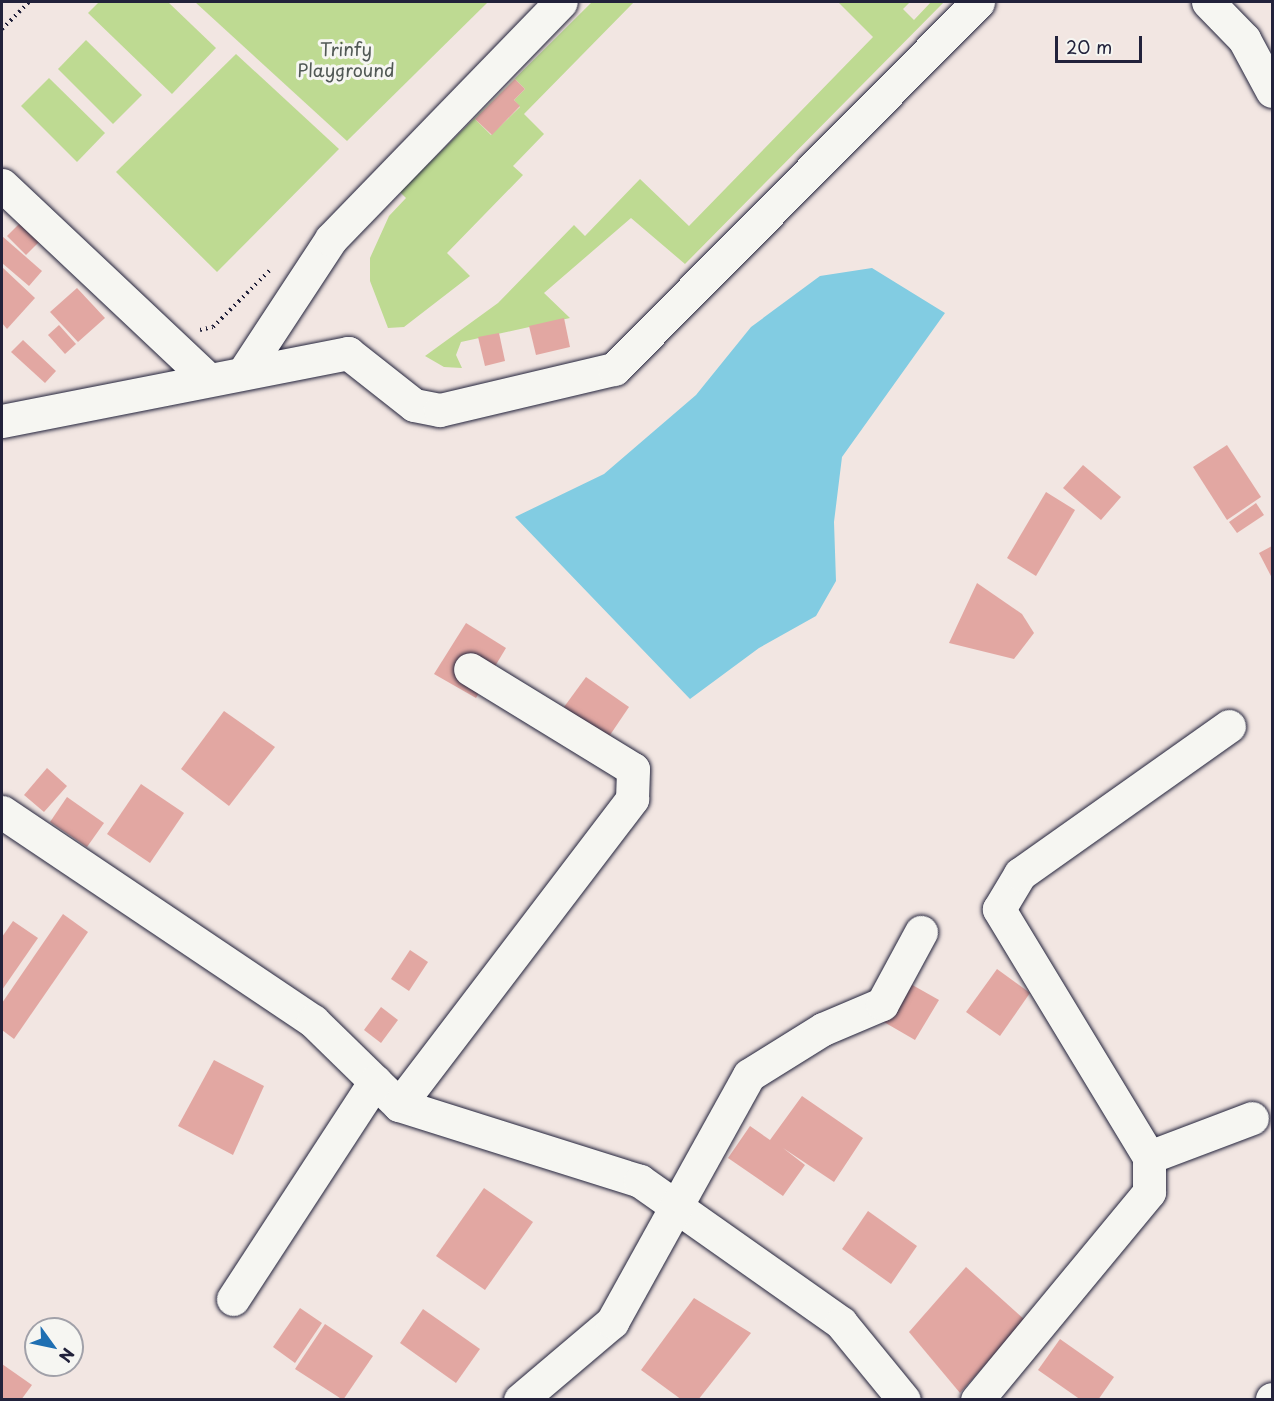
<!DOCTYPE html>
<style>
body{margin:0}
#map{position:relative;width:1274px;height:1401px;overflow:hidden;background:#f2e6e2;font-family:"Playpen Sans",sans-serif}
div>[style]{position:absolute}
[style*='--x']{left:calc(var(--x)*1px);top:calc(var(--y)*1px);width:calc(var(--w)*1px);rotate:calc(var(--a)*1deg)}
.green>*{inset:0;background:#beda92}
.water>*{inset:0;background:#82cce2}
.building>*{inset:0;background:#e2a7a2}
.path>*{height:4px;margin-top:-2px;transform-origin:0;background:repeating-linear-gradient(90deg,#22223b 0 1.5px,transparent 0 6px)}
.roads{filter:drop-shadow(0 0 2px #22223b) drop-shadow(0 0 2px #22223b)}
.minor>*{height:33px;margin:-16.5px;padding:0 16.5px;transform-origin:16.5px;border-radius:16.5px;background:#f6f6f2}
span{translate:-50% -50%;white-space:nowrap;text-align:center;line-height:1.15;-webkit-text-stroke:6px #f6f6f2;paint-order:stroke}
.park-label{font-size:18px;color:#515955}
.frame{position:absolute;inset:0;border:3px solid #22223b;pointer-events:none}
.north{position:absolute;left:24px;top:1317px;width:60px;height:60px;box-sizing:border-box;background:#f6f6f2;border:2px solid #a1a1a9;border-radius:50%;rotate:123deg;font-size:16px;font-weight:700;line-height:24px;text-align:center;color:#22223b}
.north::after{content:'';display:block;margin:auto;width:21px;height:27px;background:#1f6fb2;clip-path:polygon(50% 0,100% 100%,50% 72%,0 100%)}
.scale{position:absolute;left:1055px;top:36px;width:87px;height:27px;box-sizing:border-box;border:3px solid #22223b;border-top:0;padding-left:8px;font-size:18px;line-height:21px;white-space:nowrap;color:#22223b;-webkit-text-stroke:4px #f6f6f2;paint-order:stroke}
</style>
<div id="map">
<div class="green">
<i style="clip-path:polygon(99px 2px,168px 2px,216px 48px,172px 94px,88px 13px)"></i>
<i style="clip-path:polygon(195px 2px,488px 2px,347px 141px)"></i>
<i style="clip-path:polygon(evenodd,592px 2px,634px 2px,524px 114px,544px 134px,513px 166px,523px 175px,447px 253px,470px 276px,404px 327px,388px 328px,370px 281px,370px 258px,389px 216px,406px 198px,400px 192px,592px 2px,515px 79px,525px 89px,514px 100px,520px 107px,491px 135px,475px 119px,515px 79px)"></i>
<i style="clip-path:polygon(838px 2px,910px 2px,903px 9px,914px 20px,931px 2px,944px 2px,685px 264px,631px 218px,544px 293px,570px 318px,461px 342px,456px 355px,462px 368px,444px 367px,425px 356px,498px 303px,574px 225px,585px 236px,640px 179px,689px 226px,873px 37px)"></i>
<i style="clip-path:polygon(86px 40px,142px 95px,113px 124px,58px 69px)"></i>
<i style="clip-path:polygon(236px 54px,339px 149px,217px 272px,116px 172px)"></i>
<i style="clip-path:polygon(49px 78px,105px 133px,77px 162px,21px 106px)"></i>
</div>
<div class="water">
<i style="clip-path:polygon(872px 268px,945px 313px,842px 457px,834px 522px,836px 581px,816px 616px,759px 648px,690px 699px,515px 517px,604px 474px,696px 395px,751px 327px,820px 276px)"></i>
</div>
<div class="building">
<i style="clip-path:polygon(515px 79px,525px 89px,514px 100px,520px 106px,492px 135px,475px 119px)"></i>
<i style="clip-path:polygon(21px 222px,40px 241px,26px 255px,7px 236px)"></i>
<i style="clip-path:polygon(2px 236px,42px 271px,29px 286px,2px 263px)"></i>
<i style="clip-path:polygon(2px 267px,35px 298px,7px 329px,2px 323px)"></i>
<i style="clip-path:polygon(77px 288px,105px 318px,78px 342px,50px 312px)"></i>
<i style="clip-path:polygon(564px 318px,570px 347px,536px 355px,529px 326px)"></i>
<i style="clip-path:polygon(59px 325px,76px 344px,65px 354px,48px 335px)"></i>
<i style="clip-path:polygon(499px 333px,505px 361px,485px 366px,478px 337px)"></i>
<i style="clip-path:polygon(23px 340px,56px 371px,45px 383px,11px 352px)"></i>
<i style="clip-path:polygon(1227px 445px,1261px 497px,1227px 520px,1193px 467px)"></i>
<i style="clip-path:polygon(1083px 465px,1121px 497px,1101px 520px,1063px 488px)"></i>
<i style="clip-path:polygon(1046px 492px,1075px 510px,1036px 576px,1007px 558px)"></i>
<i style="clip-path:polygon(1256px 503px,1264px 515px,1237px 533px,1229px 522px)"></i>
<i style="clip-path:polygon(1272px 546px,1272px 578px,1259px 553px)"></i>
<i style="clip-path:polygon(977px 583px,1022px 614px,1034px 633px,1014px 659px,949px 643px)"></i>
<i style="clip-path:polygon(466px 623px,506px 648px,476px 698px,434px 674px)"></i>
<i style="clip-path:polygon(586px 677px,629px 707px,608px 738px,564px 707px)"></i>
<i style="clip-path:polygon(224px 711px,275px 747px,229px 806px,181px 769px)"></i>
<i style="clip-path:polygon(47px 768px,67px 786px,44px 812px,24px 795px)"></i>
<i style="clip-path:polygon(141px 784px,184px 813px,150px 863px,107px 834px)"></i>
<i style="clip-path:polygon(67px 797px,104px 823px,87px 847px,50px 822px)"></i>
<i style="clip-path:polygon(63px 914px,88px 932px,14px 1039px,2px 1030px,2px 1003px)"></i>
<i style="clip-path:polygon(13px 921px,38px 938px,2px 990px,2px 937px)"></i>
<i style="clip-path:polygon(410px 950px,428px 962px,409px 991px,391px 979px)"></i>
<i style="clip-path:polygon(997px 969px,1030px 993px,1000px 1036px,966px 1012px)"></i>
<i style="clip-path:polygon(900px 978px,939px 1000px,915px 1040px,877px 1018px)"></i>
<i style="clip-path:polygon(381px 1007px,398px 1020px,381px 1043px,364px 1030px)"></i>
<i style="clip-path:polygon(214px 1060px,264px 1086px,233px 1155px,178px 1126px)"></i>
<i style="clip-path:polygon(802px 1096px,863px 1138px,834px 1182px,783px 1148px,805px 1165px,783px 1196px,728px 1158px,750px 1126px,770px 1140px)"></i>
<i style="clip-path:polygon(484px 1188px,533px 1222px,485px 1290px,436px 1256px)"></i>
<i style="clip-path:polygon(868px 1211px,917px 1246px,891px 1284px,842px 1249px)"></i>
<i style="clip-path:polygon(966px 1267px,1025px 1320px,960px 1393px,909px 1332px)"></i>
<i style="clip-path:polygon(694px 1298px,751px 1333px,698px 1400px,682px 1400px,641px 1370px)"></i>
<i style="clip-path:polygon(300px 1308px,322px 1323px,295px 1363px,273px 1347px)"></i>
<i style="clip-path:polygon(423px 1309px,480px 1349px,456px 1383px,400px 1343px)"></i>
<i style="clip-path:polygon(325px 1324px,373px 1356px,343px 1400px,295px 1369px)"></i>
<i style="clip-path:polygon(1060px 1339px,1114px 1377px,1098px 1400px,1081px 1400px,1038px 1370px)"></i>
<i style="clip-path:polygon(2px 1364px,32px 1385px,21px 1400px,2px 1400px)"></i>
</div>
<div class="path">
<i style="--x:2;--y:29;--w:38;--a:-45"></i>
<i style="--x:200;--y:330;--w:13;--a:-13"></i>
<i style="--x:213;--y:327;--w:83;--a:-45"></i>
</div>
<div class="roads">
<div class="minor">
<i style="--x:1208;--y:2;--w:52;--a:45.8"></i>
<i style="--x:1244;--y:39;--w:59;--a:61.7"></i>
<i style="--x:2;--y:185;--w:283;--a:43.3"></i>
<i style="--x:243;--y:373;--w:160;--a:-56.7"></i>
<i style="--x:331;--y:239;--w:330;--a:-45.9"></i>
<i style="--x:2;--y:421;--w:353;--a:-11.1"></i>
<i style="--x:348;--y:353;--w:84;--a:38.2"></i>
<i style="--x:414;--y:405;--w:26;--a:11"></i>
<i style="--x:440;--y:410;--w:179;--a:-13.3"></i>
<i style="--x:614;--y:369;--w:517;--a:-45.24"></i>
<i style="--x:2;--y:812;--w:375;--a:33.9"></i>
<i style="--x:313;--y:1021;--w:120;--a:44.3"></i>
<i style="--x:399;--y:1105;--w:253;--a:17.5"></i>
<i style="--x:640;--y:1181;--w:246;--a:35.2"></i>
<i style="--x:841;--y:1323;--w:99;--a:50.7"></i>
<i style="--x:399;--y:1105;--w:385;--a:-52.7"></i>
<i style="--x:632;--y:799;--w:30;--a:-88"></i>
<i style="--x:633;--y:769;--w:191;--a:-148.5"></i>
<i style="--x:1149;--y:1157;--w:110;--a:-20.7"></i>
<i style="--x:233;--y:1299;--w:260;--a:-56.9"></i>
<i style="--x:520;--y:1400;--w:121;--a:-40.3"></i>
<i style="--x:612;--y:1322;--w:282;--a:-61"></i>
<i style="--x:749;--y:1075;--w:87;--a:-31.9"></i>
<i style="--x:823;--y:1029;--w:64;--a:-23"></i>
<i style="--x:882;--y:1004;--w:82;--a:-61.6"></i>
<i style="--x:977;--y:1400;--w:270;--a:-50.4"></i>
<i style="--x:1149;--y:1192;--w:35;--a:-90"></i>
<i style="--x:1149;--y:1157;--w:290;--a:-121.2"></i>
<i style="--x:999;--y:909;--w:41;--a:-59"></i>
<i style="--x:1020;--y:874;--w:256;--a:-35.3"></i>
<i style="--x:1272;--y:1400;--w:1;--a:-90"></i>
</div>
</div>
<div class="park-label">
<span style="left:346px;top:60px">Trinfy<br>Playground</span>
</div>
<div class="frame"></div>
<div class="north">N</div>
<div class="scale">20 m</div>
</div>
